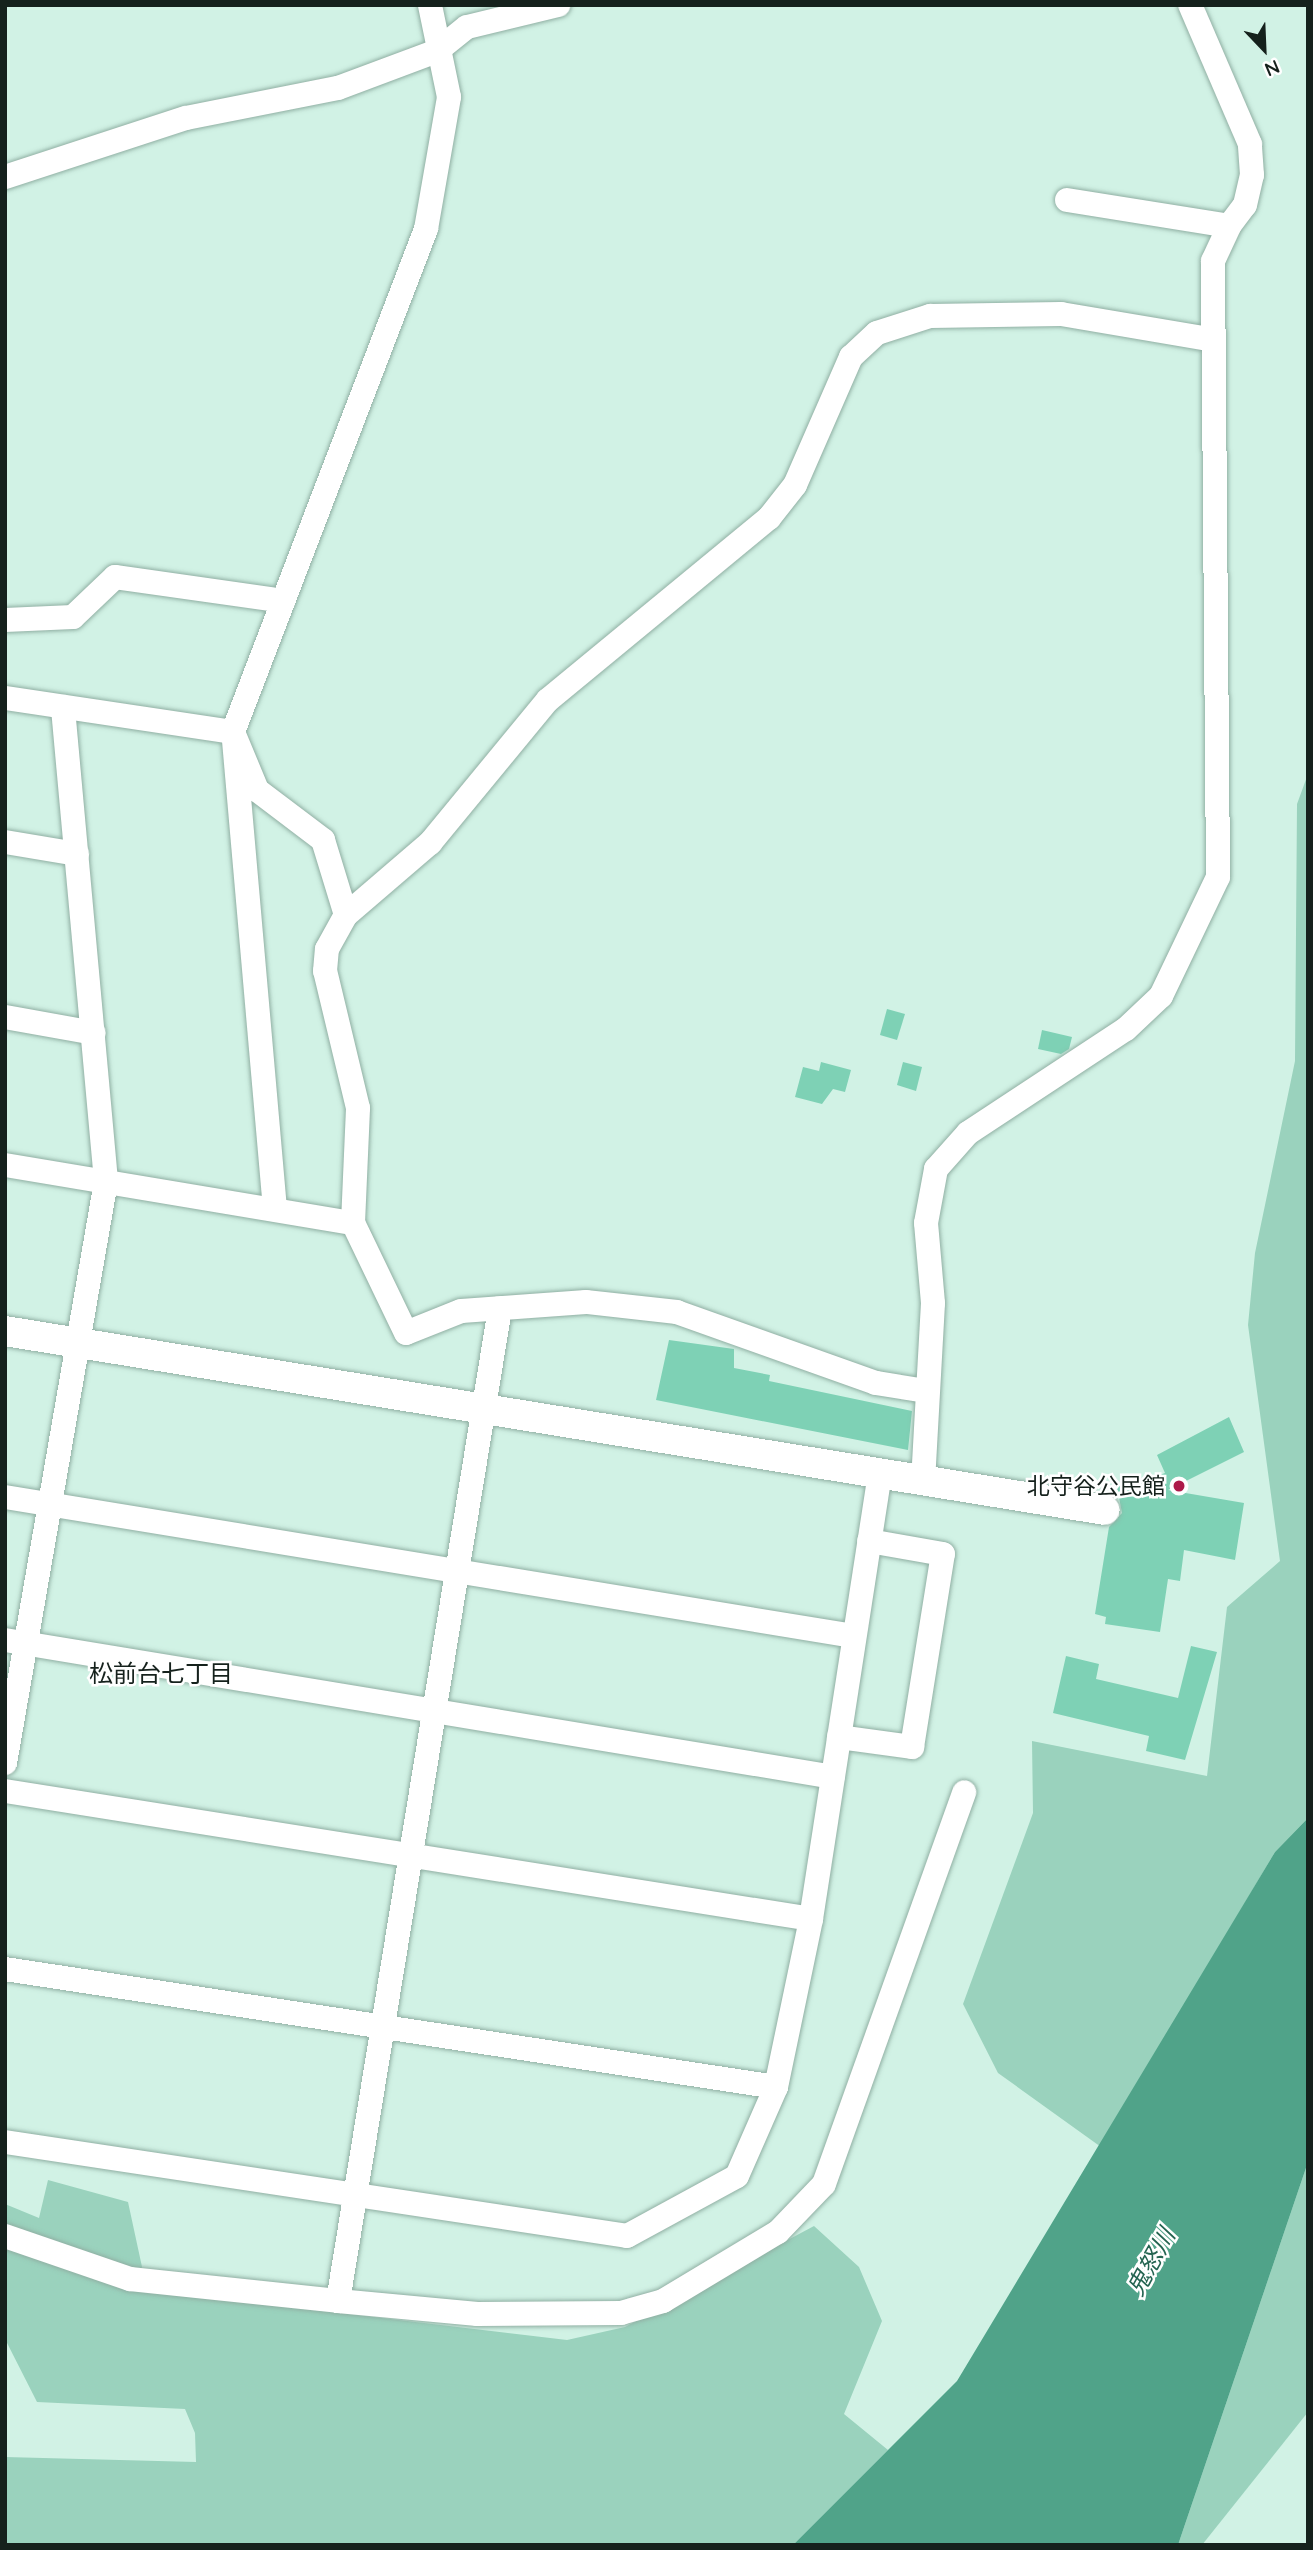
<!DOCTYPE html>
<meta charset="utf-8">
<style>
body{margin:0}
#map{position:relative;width:1313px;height:2550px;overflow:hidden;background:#d1f2e5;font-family:Quicksand,"Noto Sans JP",sans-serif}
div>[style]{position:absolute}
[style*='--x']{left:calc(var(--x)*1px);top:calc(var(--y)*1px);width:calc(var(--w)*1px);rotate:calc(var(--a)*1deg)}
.green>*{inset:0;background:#9ad2bd}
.water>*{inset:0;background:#50a389}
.building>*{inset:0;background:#7ed1b5}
.roads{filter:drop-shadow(0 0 2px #90afa3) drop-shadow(0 0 2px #90afa3)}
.minor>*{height:24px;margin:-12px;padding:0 12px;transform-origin:12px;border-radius:12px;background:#fff}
.tertiary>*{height:30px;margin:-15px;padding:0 15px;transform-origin:15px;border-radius:15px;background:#fff}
.dots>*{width:19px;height:19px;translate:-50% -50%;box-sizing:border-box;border:4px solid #fff;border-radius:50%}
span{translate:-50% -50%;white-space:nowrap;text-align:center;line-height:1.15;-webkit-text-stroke:5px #fff;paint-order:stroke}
.poi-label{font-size:23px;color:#15211c}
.right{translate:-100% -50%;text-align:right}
.neighbourhood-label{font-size:24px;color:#15211c}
.water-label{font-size:24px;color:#246451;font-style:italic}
.frame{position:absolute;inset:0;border:7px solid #15211c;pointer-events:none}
.north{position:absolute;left:1229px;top:14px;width:70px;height:70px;-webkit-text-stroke:5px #fff;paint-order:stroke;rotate:157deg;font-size:19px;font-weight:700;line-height:28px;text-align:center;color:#15211c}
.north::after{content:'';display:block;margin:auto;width:24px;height:32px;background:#15211c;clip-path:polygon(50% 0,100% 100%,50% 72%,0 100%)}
</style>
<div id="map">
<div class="green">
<i style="clip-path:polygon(1308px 774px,1308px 1818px,1275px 1852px,1101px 2147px,998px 2073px,963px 2004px,1033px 1813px,1032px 1741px,1207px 1776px,1227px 1607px,1280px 1561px,1248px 1325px,1255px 1253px,1295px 1061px,1297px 804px)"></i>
<i style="clip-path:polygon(1308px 2162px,1308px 2412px,1202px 2545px,1178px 2545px)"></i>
<i style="clip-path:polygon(48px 2180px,128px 2202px,147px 2290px,567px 2340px,625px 2327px,814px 2226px,859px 2267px,882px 2321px,844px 2414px,888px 2450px,793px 2545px,5px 2545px,5px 2457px,196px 2462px,195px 2433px,185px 2409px,37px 2402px,5px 2339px,5px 2204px,39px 2218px)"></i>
</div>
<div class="water">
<i style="clip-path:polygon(1308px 1818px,1308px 2162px,1178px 2545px,793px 2545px,957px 2381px,1275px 1852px)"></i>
</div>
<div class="building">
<i style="clip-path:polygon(887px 1009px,905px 1014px,897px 1040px,880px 1035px)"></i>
<i style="clip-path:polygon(1042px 1030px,1072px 1037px,1069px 1049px,1061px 1054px,1038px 1049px)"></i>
<i style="clip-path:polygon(821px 1062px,851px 1070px,845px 1092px,833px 1089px,822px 1104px,795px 1097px,803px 1067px,819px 1071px)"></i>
<i style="clip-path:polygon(903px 1062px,922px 1067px,916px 1091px,897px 1085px)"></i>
<i style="clip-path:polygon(669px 1340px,734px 1349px,734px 1368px,770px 1375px,769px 1381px,912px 1411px,908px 1450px,656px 1400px)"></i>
<i style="clip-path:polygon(1229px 1417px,1244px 1452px,1168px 1490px,1244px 1503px,1235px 1560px,1184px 1550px,1180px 1581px,1168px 1579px,1160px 1632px,1105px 1624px,1106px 1617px,1095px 1614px,1109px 1527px,1122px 1513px,1116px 1482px,1135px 1485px,1165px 1473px,1157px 1455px)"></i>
<i style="clip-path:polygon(1191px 1646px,1217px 1652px,1185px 1760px,1146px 1751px,1149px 1736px,1053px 1713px,1066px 1656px,1099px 1664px,1096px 1679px,1178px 1698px)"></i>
</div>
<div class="roads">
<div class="minor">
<i style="--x:5;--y:177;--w:190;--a:-18.1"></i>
<i style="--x:186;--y:118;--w:155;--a:-11.2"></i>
<i style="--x:338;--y:88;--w:106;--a:-20.5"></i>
<i style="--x:437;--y:51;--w:38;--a:-39"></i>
<i style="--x:467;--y:27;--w:94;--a:-13.6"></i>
<i style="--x:1067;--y:200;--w:164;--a:9.1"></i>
<i style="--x:1229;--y:226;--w:26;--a:-53"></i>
<i style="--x:1245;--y:205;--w:31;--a:-77"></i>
<i style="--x:1252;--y:175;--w:31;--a:-94"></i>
<i style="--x:1250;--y:144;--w:151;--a:-113.3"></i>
<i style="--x:5;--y:620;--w:68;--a:-2.5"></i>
<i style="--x:73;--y:617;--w:58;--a:-43.6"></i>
<i style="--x:115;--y:577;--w:170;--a:8.1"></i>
<i style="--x:5;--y:698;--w:231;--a:8.5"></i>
<i style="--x:233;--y:732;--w:63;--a:67.5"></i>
<i style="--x:257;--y:790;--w:83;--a:37.1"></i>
<i style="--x:323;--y:840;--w:78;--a:73"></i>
<i style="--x:5;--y:842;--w:73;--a:9.5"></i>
<i style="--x:5;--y:1017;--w:90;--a:10.2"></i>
<i style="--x:5;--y:1165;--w:353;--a:9.5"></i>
<i style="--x:275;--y:1209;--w:479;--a:-95"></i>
<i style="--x:233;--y:732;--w:539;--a:-69.01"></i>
<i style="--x:426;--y:229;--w:134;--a:-80.1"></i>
<i style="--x:449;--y:97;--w:94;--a:-101.7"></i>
<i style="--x:926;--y:1391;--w:51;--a:-170.9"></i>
<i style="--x:876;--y:1383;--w:211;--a:-160.4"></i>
<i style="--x:677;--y:1312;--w:92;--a:-173.7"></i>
<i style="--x:586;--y:1302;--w:125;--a:175.9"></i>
<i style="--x:461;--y:1311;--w:59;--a:158.2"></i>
<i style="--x:406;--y:1333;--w:122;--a:-115.7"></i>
<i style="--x:353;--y:1223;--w:115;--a:-87.5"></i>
<i style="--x:358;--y:1108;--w:141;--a:-103.5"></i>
<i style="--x:325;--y:971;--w:22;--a:-85"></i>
<i style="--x:327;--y:949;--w:39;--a:-61"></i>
<i style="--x:346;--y:915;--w:111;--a:-40.6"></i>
<i style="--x:430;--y:843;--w:185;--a:-50.5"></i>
<i style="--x:548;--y:700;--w:286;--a:-39.5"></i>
<i style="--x:769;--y:518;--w:42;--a:-51.8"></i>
<i style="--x:795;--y:485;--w:140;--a:-66.4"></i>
<i style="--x:851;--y:357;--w:35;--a:-43"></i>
<i style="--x:877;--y:333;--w:56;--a:-17.8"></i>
<i style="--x:930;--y:316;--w:131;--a:-0.9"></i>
<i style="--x:1061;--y:314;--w:155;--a:9.6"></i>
<i style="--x:923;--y:1482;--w:179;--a:-86.8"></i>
<i style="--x:933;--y:1303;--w:80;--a:-95"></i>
<i style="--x:926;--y:1223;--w:55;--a:-79.5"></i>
<i style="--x:936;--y:1169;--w:48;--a:-48.4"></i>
<i style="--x:968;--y:1133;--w:189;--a:-33.4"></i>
<i style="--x:1126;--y:1029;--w:48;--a:-43.3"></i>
<i style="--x:1161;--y:996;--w:132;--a:-64.4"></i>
<i style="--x:1218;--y:877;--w:616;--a:-90.47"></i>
<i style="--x:1213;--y:261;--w:38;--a:-65"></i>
<i style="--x:5;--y:1497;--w:859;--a:9.31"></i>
<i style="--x:5;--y:1640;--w:839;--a:9.39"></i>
<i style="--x:839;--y:1737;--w:74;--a:7.8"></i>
<i style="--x:912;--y:1747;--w:195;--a:-80.9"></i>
<i style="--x:943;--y:1554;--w:75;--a:-170"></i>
<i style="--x:5;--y:1763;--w:591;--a:-80.15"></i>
<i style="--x:106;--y:1181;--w:476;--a:-95.2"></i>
<i style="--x:5;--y:1791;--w:816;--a:9.02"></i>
<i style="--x:5;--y:1969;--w:780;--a:8.7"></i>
<i style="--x:5;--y:2142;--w:629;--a:8.59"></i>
<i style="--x:627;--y:2236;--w:125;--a:-28.6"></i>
<i style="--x:737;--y:2176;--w:97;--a:-66.3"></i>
<i style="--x:776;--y:2087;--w:172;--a:-78.2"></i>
<i style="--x:811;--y:1919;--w:449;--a:-81.2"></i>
<i style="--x:5;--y:2236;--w:132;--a:19"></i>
<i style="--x:130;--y:2279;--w:209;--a:6"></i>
<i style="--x:338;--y:2301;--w:140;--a:5.3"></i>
<i style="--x:477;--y:2314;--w:144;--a:-0.4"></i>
<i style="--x:621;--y:2313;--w:44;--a:-15.9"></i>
<i style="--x:663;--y:2301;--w:134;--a:-31"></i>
<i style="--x:778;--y:2232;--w:66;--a:-46.2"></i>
<i style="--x:824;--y:2184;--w:416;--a:-70.3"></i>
<i style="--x:338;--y:2301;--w:1006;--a:-80.73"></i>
</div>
<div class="tertiary">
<i style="--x:5;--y:1331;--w:1114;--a:9.24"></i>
</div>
</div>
<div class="dots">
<i style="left:1179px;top:1486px;background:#ad1b4a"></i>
</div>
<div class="poi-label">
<span class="right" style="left:1165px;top:1486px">北守谷公民館</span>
</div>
<div class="neighbourhood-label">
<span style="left:161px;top:1674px">松前台七丁目</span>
</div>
<div class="water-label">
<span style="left:1151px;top:2262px;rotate:-61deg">鬼怒川</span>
</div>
<div class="frame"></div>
<div class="north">N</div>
</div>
